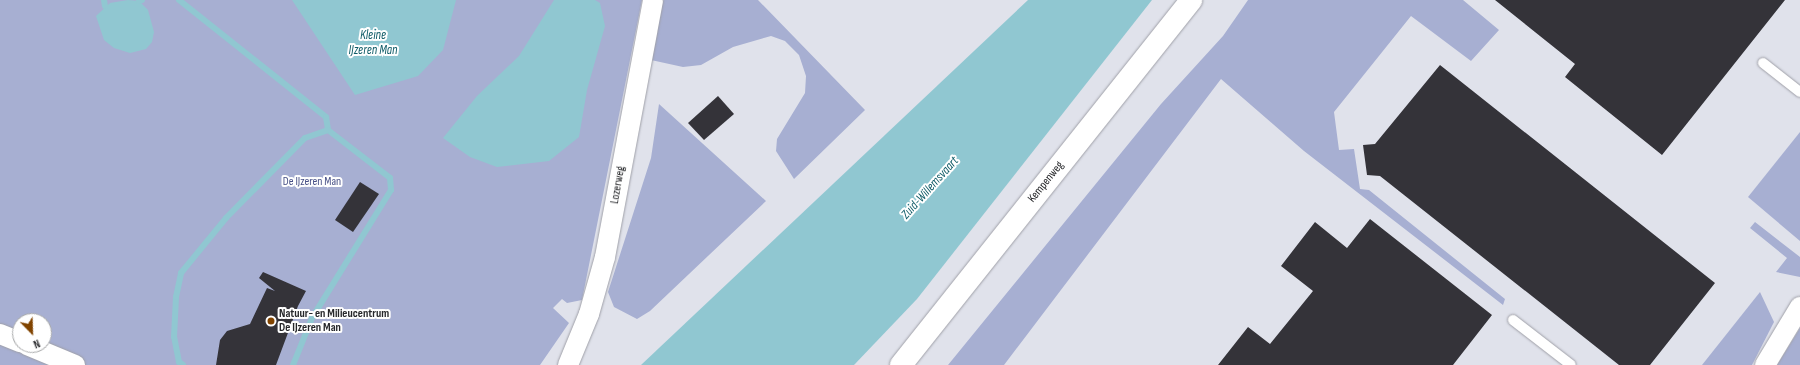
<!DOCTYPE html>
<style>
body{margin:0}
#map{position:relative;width:1800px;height:365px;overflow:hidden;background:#e0e2eb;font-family:"Sofia Sans Condensed",sans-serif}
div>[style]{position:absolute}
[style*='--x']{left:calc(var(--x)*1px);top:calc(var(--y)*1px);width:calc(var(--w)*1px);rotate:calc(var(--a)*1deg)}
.green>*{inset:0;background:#a7afd2}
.water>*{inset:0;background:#90c7d1}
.stream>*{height:6px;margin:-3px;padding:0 3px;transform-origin:3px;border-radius:3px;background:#90c7d1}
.building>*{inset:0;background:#343339}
.roads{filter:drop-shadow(0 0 1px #9fa0a8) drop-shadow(0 0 1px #9fa0a8)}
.lane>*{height:10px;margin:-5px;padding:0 5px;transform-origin:5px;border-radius:5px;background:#fff}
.street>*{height:20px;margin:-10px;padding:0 10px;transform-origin:10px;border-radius:10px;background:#fff}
.secondary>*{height:22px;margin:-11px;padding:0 11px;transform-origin:11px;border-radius:11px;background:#fff}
.dots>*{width:11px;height:11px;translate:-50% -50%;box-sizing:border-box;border:2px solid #fff;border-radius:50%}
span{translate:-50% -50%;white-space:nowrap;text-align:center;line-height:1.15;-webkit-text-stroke:4px #fff;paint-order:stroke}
.park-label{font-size:12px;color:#475086}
.street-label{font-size:12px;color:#26272a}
.poi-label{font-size:12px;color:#26272a;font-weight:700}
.left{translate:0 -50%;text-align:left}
.water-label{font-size:13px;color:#0f5b67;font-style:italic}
.north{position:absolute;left:12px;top:313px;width:40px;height:40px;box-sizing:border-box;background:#fff;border:1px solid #a8a9aa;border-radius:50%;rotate:157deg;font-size:11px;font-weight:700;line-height:16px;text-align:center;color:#26272a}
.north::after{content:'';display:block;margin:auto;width:14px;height:18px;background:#814400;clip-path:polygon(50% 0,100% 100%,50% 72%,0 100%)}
</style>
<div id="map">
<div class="green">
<i style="clip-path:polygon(evenodd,0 0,642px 0,582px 300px,567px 303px,562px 299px,553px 308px,569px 323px,540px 365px,0 365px,0 0,20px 321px,44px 321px,44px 345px,20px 345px,20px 321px)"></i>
<i style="clip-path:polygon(663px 0,758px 0,865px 110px,794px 179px,776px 151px,777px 139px,805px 93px,806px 76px,799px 55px,785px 41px,771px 36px,733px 47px,701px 65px,683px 67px,651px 60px)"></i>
<i style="clip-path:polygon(1248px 0,1463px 0,1499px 30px,1471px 61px,1411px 16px,1334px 112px,1339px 150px,1354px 149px,1360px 189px,1369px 190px,1505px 299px,1503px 305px,1304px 151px,1221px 79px,1004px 365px,948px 365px,1161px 104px,1223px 36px)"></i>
<i style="clip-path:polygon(659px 104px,766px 201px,650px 311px,637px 319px,614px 307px,608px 292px,651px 158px)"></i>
<i style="clip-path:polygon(1800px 132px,1800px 241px,1748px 197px)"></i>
<i style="clip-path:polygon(1755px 222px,1800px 257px,1800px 277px,1776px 272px,1787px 258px,1750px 228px)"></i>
<i style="clip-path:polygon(1760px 292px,1774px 322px,1752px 365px,1702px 365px)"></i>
<i style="clip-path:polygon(1800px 327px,1800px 365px,1777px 365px,1800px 328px)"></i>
</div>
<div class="water">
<i style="clip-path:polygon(128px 0,139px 1px,148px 10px,154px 32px,152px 42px,146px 49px,130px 53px,114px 48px,104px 40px,96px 16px,110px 3px)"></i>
<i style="clip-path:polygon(292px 0,456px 0,443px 50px,418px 76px,355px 95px)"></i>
<i style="clip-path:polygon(554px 0,595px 0,600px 3px,605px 26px,587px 90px,579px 137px,549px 161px,497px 167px,470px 157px,443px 138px,477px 96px,519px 56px)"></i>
<i style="clip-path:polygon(1028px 0,1152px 0,917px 299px,854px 365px,641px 365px)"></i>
</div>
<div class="stream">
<i style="--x:104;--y:0;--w:6;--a:81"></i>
<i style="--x:179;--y:0;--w:188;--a:38.5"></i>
<i style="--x:326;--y:117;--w:13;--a:81"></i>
<i style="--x:328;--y:130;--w:78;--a:37.7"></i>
<i style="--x:390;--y:178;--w:12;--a:85"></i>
<i style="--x:391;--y:190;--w:150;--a:121.7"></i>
<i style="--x:312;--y:318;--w:51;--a:112"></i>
<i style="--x:139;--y:1;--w:3;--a:-18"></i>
<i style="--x:183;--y:365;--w:5;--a:-143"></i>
<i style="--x:179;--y:362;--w:25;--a:-101"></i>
<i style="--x:174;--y:337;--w:40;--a:-87.1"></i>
<i style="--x:176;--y:297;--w:25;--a:-78"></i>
<i style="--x:181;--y:273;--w:71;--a:-50.7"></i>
<i style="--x:226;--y:218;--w:112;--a:-45.4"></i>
<i style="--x:305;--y:138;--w:24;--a:-19"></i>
</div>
<div class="building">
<i style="clip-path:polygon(1495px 0,1785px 0,1662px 155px,1565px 77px,1575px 64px)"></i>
<i style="clip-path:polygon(1440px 65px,1715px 283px,1650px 365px,1619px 365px,1380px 176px,1367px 175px,1363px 145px,1375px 144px)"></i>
<i style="clip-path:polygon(718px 96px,734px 114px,704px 140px,688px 123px)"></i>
<i style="clip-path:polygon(360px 182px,379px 194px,353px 232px,335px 220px)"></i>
<i style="clip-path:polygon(1370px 219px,1492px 315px,1453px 365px,1218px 365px,1248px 327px,1270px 344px,1313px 291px,1281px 266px,1315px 222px,1347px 248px)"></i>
<i style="clip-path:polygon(263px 272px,306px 291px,298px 306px,276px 365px,216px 365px,220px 340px,227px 331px,250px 324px,267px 288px,275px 291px,259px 278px)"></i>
</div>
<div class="roads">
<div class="lane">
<i style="--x:1763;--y:63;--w:47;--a:38.1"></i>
<i style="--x:1513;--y:320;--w:73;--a:37.8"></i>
</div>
<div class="street">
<i style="--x:0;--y:334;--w:22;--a:22"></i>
<i style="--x:27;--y:345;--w:52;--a:22.6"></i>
<i style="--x:568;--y:365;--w:55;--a:-67.6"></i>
<i style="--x:589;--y:314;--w:59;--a:-74.3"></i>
<i style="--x:605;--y:257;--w:261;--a:-79.4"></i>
<i style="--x:1765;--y:365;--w:68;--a:-58.9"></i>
</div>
<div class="secondary">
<i style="--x:901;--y:365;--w:466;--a:-51.5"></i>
</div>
</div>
<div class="dots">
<i style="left:271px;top:321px;background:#814400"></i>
</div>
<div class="park-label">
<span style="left:312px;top:182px">De IJzeren Man</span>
</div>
<div class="street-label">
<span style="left:1046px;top:182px;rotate:-51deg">Kempenweg</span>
<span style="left:618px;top:185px;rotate:-80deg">Lozerweg</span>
</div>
<div class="poi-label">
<span class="left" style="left:279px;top:321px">Natuur- en Milieucentrum<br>De IJzeren Man</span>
</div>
<div class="water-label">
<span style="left:373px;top:43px">Kleine<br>IJzeren Man</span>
<span style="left:930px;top:188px;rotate:-48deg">Zuid-Willemsvaart</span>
</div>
<div class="north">N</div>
</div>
